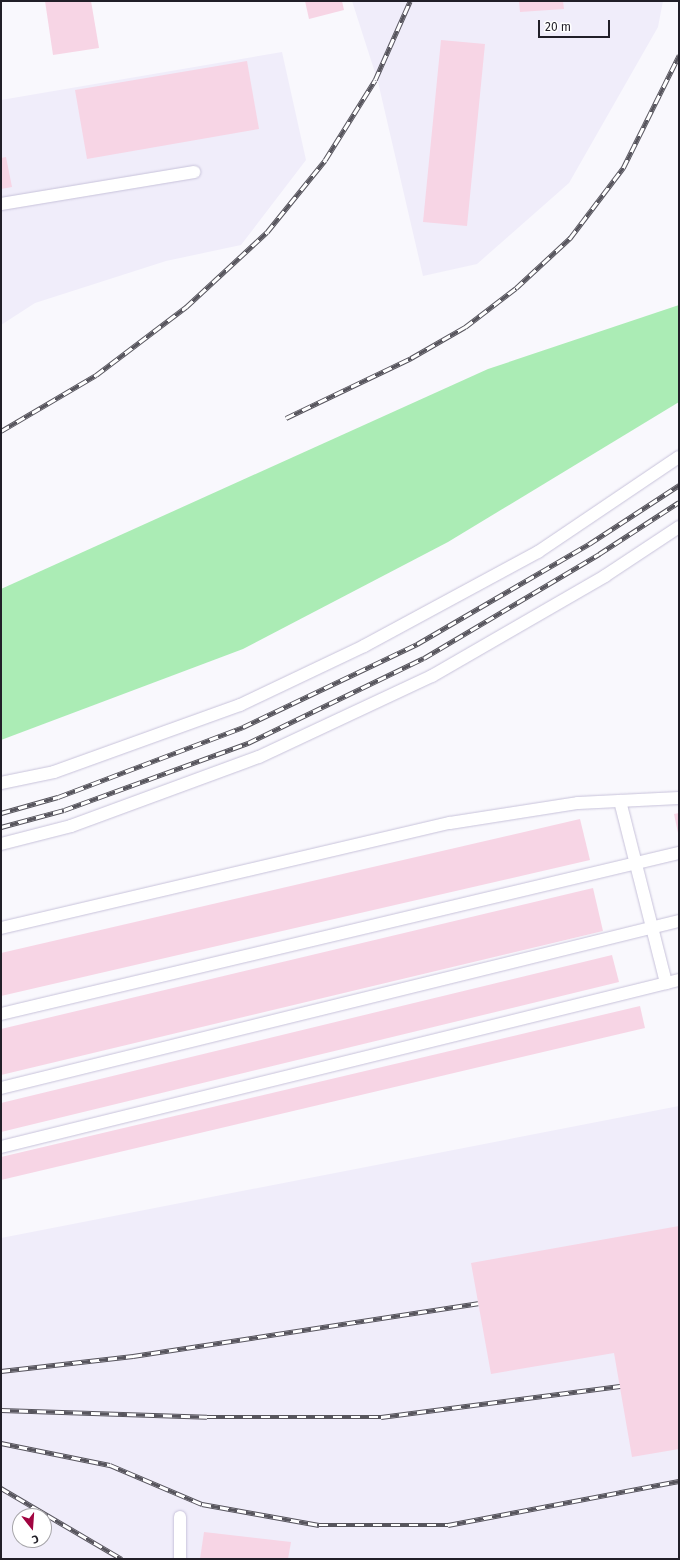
<!DOCTYPE html>
<meta charset="utf-8">
<style>
body{margin:0}
#map{position:relative;width:680px;height:1560px;overflow:hidden;background:#f9f8fd;font-family:"Fira Sans",sans-serif}
div>[style]{position:absolute}
[style*='--x']{left:calc(var(--x)*1px);top:calc(var(--y)*1px);width:calc(var(--w)*1px);rotate:calc(var(--a)*1deg)}
.built>*{inset:0;background:#f0edfa}
.green>*{inset:0;background:#abecb5}
.building>*{inset:0;background:#f7d5e5}
.roads{filter:drop-shadow(0 0 1px #c7c2da) drop-shadow(0 0 1px #c7c2da)}
.service>*{height:12px;margin:-6px;padding:0 6px;transform-origin:6px;border-radius:6px;background:#fff}
.rail>*{height:4.5px;margin-top:-2.25px;transform-origin:0;background:repeating-linear-gradient(90deg,#fff 0 9px,#57555d 0 18px);box-sizing:border-box;border-block:1px solid #57555d}
span{translate:-50% -50%;white-space:nowrap;text-align:center;line-height:1.15;-webkit-text-stroke:4px #fff;paint-order:stroke}
.frame{position:absolute;inset:0;border:2px solid #211f28;pointer-events:none}
.north{position:absolute;left:12px;top:1508px;width:40px;height:40px;box-sizing:border-box;background:#fff;border:1px solid #a6a5a9;border-radius:50%;rotate:163deg;font-size:11px;font-weight:700;line-height:16px;text-align:center;color:#211f28}
.north::after{content:'';display:block;margin:auto;width:14px;height:18px;background:#a10440;clip-path:polygon(50% 0,100% 100%,50% 72%,0 100%)}
.scale{position:absolute;left:538px;top:20px;width:72px;height:18px;box-sizing:border-box;border:2px solid #211f28;border-top:0;padding-left:5px;font-size:12px;line-height:14px;white-space:nowrap;color:#211f28;-webkit-text-stroke:3px #fff;paint-order:stroke}
</style>
<div id="map">
<div class="built">
<i style="clip-path:polygon(352px 1px,663px 1px,658px 27px,569px 183px,477px 264px,423px 276px,378px 82px)"></i>
<i style="clip-path:polygon(282px 52px,306px 160px,241px 245px,166px 261px,35px 303px,1px 325px,1px 100px)"></i>
<i style="clip-path:polygon(evenodd,679px 1106px,679px 1559px,1px 1559px,1px 1238px,679px 1106px,20px 1516px,44px 1516px,44px 1540px,20px 1540px,20px 1516px)"></i>
</div>
<div class="green">
<i style="clip-path:polygon(679px 305px,679px 402px,448px 542px,243px 649px,1px 740px,1px 589px,488px 369px)"></i>
</div>
<div class="building">
<i style="clip-path:polygon(45px 1px,91px 1px,99px 48px,53px 55px)"></i>
<i style="clip-path:polygon(305px 1px,342px 1px,344px 10px,309px 19px)"></i>
<i style="clip-path:polygon(519px 1px,563px 1px,564px 9px,520px 12px)"></i>
<i style="clip-path:polygon(441px 40px,485px 44px,467px 226px,423px 222px)"></i>
<i style="clip-path:polygon(247px 61px,259px 129px,87px 159px,75px 90px)"></i>
<i style="clip-path:polygon(6px 157px,12px 187px,1px 189px,1px 158px)"></i>
<i style="clip-path:polygon(679px 813px,679px 833px,678px 833px,674px 814px)"></i>
<i style="clip-path:polygon(580px 819px,590px 860px,1px 996px,1px 953px)"></i>
<i style="clip-path:polygon(593px 888px,603px 931px,1px 1075px,1px 1029px)"></i>
<i style="clip-path:polygon(612px 955px,619px 982px,1px 1132px,1px 1103px)"></i>
<i style="clip-path:polygon(640px 1006px,645px 1028px,1px 1180px,1px 1157px)"></i>
<i style="clip-path:polygon(679px 1226px,679px 1449px,632px 1457px,614px 1353px,491px 1374px,471px 1263px)"></i>
<i style="clip-path:polygon(204px 1532px,291px 1542px,288px 1559px,200px 1559px)"></i>
</div>
<div class="roads">
<div class="service">
<i style="--x:1;--y:204;--w:196;--a:-9.4"></i>
<i style="--x:1;--y:783;--w:54;--a:-11.7"></i>
<i style="--x:54;--y:772;--w:198;--a:-19.8"></i>
<i style="--x:240;--y:705;--w:137;--a:-25.4"></i>
<i style="--x:364;--y:646;--w:198;--a:-28.4"></i>
<i style="--x:538;--y:552;--w:170;--a:-34"></i>
<i style="--x:620;--y:801;--w:188;--a:75.8"></i>
<i style="--x:1;--y:844;--w:72;--a:-14.4"></i>
<i style="--x:71;--y:826;--w:200;--a:-20.2"></i>
<i style="--x:259;--y:757;--w:191;--a:-25.1"></i>
<i style="--x:432;--y:676;--w:200;--a:-30"></i>
<i style="--x:605;--y:576;--w:89;--a:-33.5"></i>
<i style="--x:1;--y:928;--w:461;--a:-13.2"></i>
<i style="--x:450;--y:823;--w:130;--a:-8.9"></i>
<i style="--x:578;--y:803;--w:101;--a:-2.8"></i>
<i style="--x:1;--y:1014;--w:697;--a:-13.36"></i>
<i style="--x:1;--y:1088;--w:698;--a:-13.84"></i>
<i style="--x:1;--y:1147;--w:698;--a:-13.84"></i>
<i style="--x:180;--y:1517;--w:42;--a:90"></i>
</div>
</div>
<div class="rail">
<i style="--x:286;--y:418;--w:139;--a:-25.6"></i>
<i style="--x:411;--y:358;--w:62;--a:-29.9"></i>
<i style="--x:465;--y:327;--w:64;--a:-37.4"></i>
<i style="--x:516;--y:288;--w:74;--a:-42.8"></i>
<i style="--x:570;--y:238;--w:88;--a:-52.9"></i>
<i style="--x:623;--y:168;--w:126;--a:-63.6"></i>
<i style="--x:1;--y:431;--w:110;--a:-30.5"></i>
<i style="--x:96;--y:375;--w:113;--a:-37.1"></i>
<i style="--x:186;--y:307;--w:110;--a:-42.8"></i>
<i style="--x:267;--y:232;--w:92;--a:-51.1"></i>
<i style="--x:325;--y:160;--w:94;--a:-58"></i>
<i style="--x:375;--y:80;--w:86;--a:-66.1"></i>
<i style="--x:1;--y:813;--w:59;--a:-15.7"></i>
<i style="--x:58;--y:797;--w:198;--a:-20.7"></i>
<i style="--x:243;--y:727;--w:193;--a:-25.5"></i>
<i style="--x:417;--y:644;--w:199;--a:-30.2"></i>
<i style="--x:589;--y:544;--w:108;--a:-33.2"></i>
<i style="--x:1;--y:827;--w:65;--a:-15.1"></i>
<i style="--x:64;--y:810;--w:196;--a:-20"></i>
<i style="--x:248;--y:743;--w:195;--a:-25.8"></i>
<i style="--x:424;--y:658;--w:204;--a:-30.7"></i>
<i style="--x:599;--y:554;--w:95;--a:-33"></i>
<i style="--x:1;--y:1371;--w:133;--a:-6.5"></i>
<i style="--x:133;--y:1356;--w:349;--a:-8.7"></i>
<i style="--x:1;--y:1410;--w:206;--a:1.9"></i>
<i style="--x:207;--y:1417;--w:174;--a:0"></i>
<i style="--x:381;--y:1417;--w:241;--a:-7.4"></i>
<i style="--x:1;--y:1443;--w:111;--a:11.4"></i>
<i style="--x:110;--y:1465;--w:100;--a:23"></i>
<i style="--x:202;--y:1504;--w:119;--a:10.2"></i>
<i style="--x:319;--y:1525;--w:129;--a:0"></i>
<i style="--x:448;--y:1525;--w:235;--a:-10.8"></i>
<i style="--x:1;--y:1488;--w:140;--a:30.4"></i>
</div>
<div class="frame"></div>
<div class="north">С</div>
<div class="scale">20 m</div>
</div>
